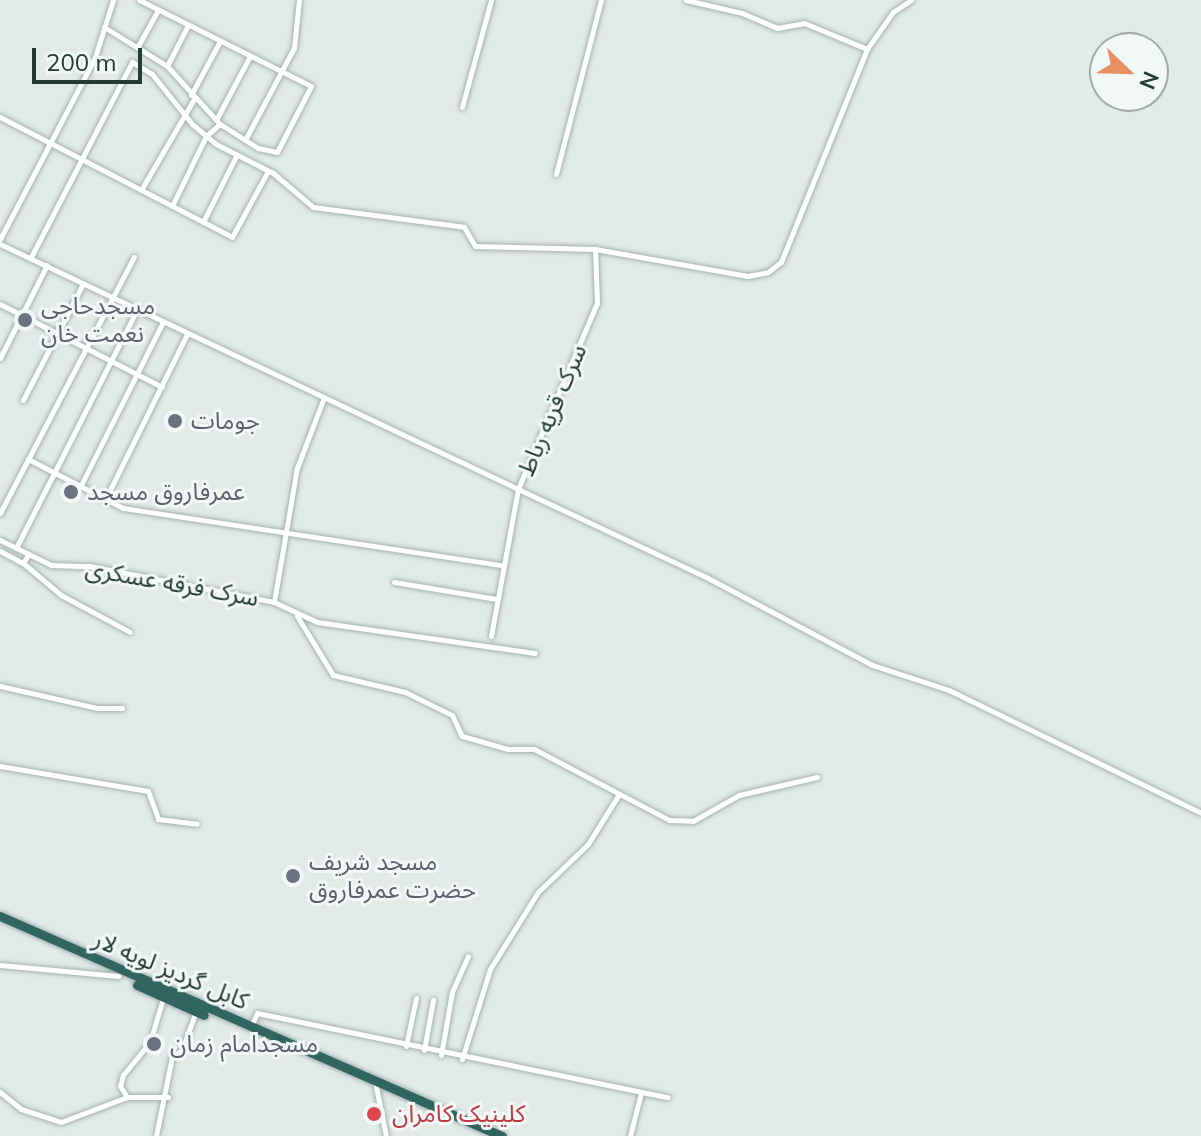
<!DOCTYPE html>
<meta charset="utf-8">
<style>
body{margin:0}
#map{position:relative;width:1201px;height:1136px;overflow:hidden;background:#e2ebe8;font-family:Mulish,"Noto Sans Arabic",sans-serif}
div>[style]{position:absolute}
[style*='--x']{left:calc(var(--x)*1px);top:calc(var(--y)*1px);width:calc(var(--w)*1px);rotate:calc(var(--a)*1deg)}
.roads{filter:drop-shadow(0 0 2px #a5b2af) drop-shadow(0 0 2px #a5b2af)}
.minor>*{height:5px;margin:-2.5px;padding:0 2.5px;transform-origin:2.5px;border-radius:2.5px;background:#fff}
.highway>*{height:9px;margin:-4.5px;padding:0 4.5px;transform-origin:4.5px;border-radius:4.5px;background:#31655f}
.dots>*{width:22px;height:22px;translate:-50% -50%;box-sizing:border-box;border:4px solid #f2f8f5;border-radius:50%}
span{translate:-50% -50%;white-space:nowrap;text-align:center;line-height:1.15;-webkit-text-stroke:6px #f2f8f5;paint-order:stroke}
.worship-label{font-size:24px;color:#5b616d}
.left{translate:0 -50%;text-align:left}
.street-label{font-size:24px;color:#233a36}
.health-label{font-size:24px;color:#be3a42}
.north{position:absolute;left:1089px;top:32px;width:80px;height:80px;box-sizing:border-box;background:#f2f8f5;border:2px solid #9faca9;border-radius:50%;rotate:113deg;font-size:22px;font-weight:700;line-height:32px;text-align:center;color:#233a36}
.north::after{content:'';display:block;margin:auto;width:28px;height:36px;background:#e89063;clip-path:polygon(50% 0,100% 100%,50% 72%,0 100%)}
.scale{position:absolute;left:32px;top:48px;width:110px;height:36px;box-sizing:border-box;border:4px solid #233a36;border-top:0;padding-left:10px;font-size:24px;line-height:28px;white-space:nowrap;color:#233a36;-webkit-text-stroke:6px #f2f8f5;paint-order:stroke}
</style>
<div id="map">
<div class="roads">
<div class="minor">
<i style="--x:686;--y:0;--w:57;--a:13.1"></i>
<i style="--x:742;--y:13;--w:38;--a:23"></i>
<i style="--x:777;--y:28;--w:27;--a:-10"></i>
<i style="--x:804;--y:23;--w:68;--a:22.4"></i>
<i style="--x:104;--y:27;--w:74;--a:31.8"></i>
<i style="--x:167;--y:66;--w:79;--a:47.6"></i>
<i style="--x:220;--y:124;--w:45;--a:32.3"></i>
<i style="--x:258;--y:148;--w:19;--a:12"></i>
<i style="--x:277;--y:152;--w:74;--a:-62.7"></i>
<i style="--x:311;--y:86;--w:192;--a:-153.4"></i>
<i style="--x:138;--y:46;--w:41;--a:-60.9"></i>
<i style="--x:167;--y:66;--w:46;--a:-62.9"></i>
<i style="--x:191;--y:95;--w:61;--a:-61.8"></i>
<i style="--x:462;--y:107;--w:111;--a:-74.8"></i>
<i style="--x:0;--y:117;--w:261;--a:27.3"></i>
<i style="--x:232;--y:237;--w:75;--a:-61.4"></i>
<i style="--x:216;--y:120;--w:72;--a:-62"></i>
<i style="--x:245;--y:140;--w:104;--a:-62"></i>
<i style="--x:294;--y:48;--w:48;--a:-84.1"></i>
<i style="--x:556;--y:174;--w:180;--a:-75.5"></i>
<i style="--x:141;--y:190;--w:105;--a:-59.8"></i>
<i style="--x:172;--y:206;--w:78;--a:-64.1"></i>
<i style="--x:206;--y:136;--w:18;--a:-41"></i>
<i style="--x:203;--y:222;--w:74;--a:-63.4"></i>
<i style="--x:0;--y:239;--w:205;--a:-62.4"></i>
<i style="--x:95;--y:57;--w:60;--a:-72.5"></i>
<i style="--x:0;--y:244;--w:573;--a:25.31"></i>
<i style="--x:518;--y:489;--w:202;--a:-67"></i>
<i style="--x:597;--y:303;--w:54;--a:-92.1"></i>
<i style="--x:595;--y:249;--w:155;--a:10"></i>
<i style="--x:748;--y:276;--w:20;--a:-11"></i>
<i style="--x:768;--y:272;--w:16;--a:-38"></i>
<i style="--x:781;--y:262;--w:230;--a:-68"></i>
<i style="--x:867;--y:49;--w:45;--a:-54.9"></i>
<i style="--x:893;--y:12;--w:22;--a:-34"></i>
<i style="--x:31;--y:257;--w:220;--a:-62.6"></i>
<i style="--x:132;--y:62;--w:23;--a:31"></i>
<i style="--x:152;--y:74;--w:64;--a:51.3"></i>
<i style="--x:192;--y:124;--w:31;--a:40"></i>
<i style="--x:216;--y:144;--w:64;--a:27"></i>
<i style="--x:273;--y:173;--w:52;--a:40.4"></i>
<i style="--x:313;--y:207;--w:152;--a:7.5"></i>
<i style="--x:464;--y:227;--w:22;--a:60"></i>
<i style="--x:475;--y:246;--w:120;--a:1.4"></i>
<i style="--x:0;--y:304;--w:182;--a:27.1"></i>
<i style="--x:0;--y:358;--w:104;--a:-63.2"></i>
<i style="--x:23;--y:400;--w:131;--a:-62.7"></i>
<i style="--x:28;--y:459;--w:107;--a:27.3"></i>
<i style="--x:123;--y:508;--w:383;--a:8.6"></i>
<i style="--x:80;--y:487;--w:185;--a:-63.3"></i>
<i style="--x:105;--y:500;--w:185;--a:-63.7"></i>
<i style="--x:0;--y:513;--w:289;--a:-62.4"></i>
<i style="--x:0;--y:540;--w:57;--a:26.1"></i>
<i style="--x:51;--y:565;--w:38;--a:2"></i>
<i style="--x:89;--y:566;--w:188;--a:11"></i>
<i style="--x:274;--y:602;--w:47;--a:24.9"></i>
<i style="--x:317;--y:622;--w:220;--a:8.1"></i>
<i style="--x:16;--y:548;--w:267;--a:-63.1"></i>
<i style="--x:0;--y:551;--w:26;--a:28"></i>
<i style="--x:23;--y:563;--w:9;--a:-58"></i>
<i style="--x:23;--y:563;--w:50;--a:40.1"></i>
<i style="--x:61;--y:595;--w:78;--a:28.2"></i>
<i style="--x:394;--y:582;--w:104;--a:9.4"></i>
<i style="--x:274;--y:602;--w:136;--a:-80.3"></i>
<i style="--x:297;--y:468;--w:73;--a:-69.1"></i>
<i style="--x:297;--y:616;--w:69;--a:58.6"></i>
<i style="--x:333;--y:675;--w:74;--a:13.3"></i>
<i style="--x:405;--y:692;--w:52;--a:26.1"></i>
<i style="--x:452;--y:715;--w:23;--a:65"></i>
<i style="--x:462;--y:736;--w:48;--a:15.8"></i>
<i style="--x:508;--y:749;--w:26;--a:0"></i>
<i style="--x:534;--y:749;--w:153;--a:27.7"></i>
<i style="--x:669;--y:820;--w:24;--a:2"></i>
<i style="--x:693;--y:821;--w:53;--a:-29.5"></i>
<i style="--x:739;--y:795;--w:80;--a:-13"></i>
<i style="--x:491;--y:636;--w:149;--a:-79.6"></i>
<i style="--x:518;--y:489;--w:205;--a:25.1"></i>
<i style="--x:704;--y:576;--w:190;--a:27.9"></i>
<i style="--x:872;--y:665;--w:81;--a:18"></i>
<i style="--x:949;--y:690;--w:280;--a:26"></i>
<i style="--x:0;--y:686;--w:99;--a:12.8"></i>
<i style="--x:97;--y:708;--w:25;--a:0"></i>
<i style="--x:0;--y:766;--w:150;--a:9.6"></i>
<i style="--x:148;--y:791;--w:30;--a:70"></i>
<i style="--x:158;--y:819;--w:39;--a:7"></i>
<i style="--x:0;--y:965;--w:119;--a:5.3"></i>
<i style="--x:251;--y:1026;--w:14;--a:-65"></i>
<i style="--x:257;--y:1013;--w:419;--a:11.6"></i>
<i style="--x:406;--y:1046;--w:49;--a:-78.2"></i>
<i style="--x:424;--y:1050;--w:51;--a:-79.8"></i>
<i style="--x:441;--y:1055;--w:64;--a:-80.1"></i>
<i style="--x:452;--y:992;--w:39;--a:-66"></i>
<i style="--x:462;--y:1059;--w:94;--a:-72.7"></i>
<i style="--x:490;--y:969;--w:91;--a:-58.1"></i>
<i style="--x:538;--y:892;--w:69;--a:-43.8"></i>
<i style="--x:588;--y:844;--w:59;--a:-58.2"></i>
<i style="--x:375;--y:1082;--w:55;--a:78.5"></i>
<i style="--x:0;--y:1092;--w:27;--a:39"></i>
<i style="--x:21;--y:1109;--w:42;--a:18"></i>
<i style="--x:61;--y:1122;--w:71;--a:-20.7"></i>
<i style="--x:127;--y:1097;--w:41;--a:0"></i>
<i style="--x:127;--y:1097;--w:13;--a:-122"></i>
<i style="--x:120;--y:1086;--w:11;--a:-75"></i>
<i style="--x:123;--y:1075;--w:43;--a:-50.7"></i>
<i style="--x:150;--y:1042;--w:46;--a:-73.5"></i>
<i style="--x:156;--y:1136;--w:81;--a:-78.6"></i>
<i style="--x:172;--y:1057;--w:12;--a:-35"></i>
<i style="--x:182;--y:1050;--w:41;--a:-70.3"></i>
<i style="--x:630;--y:1136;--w:44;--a:-75.7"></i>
</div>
<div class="highway">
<i style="--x:0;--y:916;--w:548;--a:23.67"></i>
<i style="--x:137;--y:985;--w:73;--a:24.1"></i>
</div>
</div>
<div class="dots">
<i style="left:25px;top:320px;background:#6b7280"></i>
<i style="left:175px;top:421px;background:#6b7280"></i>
<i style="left:71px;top:492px;background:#6b7280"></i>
<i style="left:293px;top:876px;background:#6b7280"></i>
<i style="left:154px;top:1044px;background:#6b7280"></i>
<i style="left:374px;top:1114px;background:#e0444e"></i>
</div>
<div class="worship-label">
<span class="left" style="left:41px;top:320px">مسجدحاجی<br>نعمت خان</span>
<span class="left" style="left:191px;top:421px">جومات</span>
<span class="left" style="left:87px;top:492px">عمرفاروق مسجد</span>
<span class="left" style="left:309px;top:876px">مسجد شریف<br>حضرت عمرفاروق</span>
<span class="left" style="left:170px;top:1044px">مسجدامام زمان</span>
</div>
<div class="street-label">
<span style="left:552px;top:410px;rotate:-67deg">سرک قریه رباط</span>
<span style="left:172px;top:583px;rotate:10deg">سرک فرقه عسکری</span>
<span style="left:171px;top:970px;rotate:23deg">کابل گردیز لویه لار</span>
</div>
<div class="health-label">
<span class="left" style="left:392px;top:1114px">کلینیک کامران</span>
</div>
<div class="north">N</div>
<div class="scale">200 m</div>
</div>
